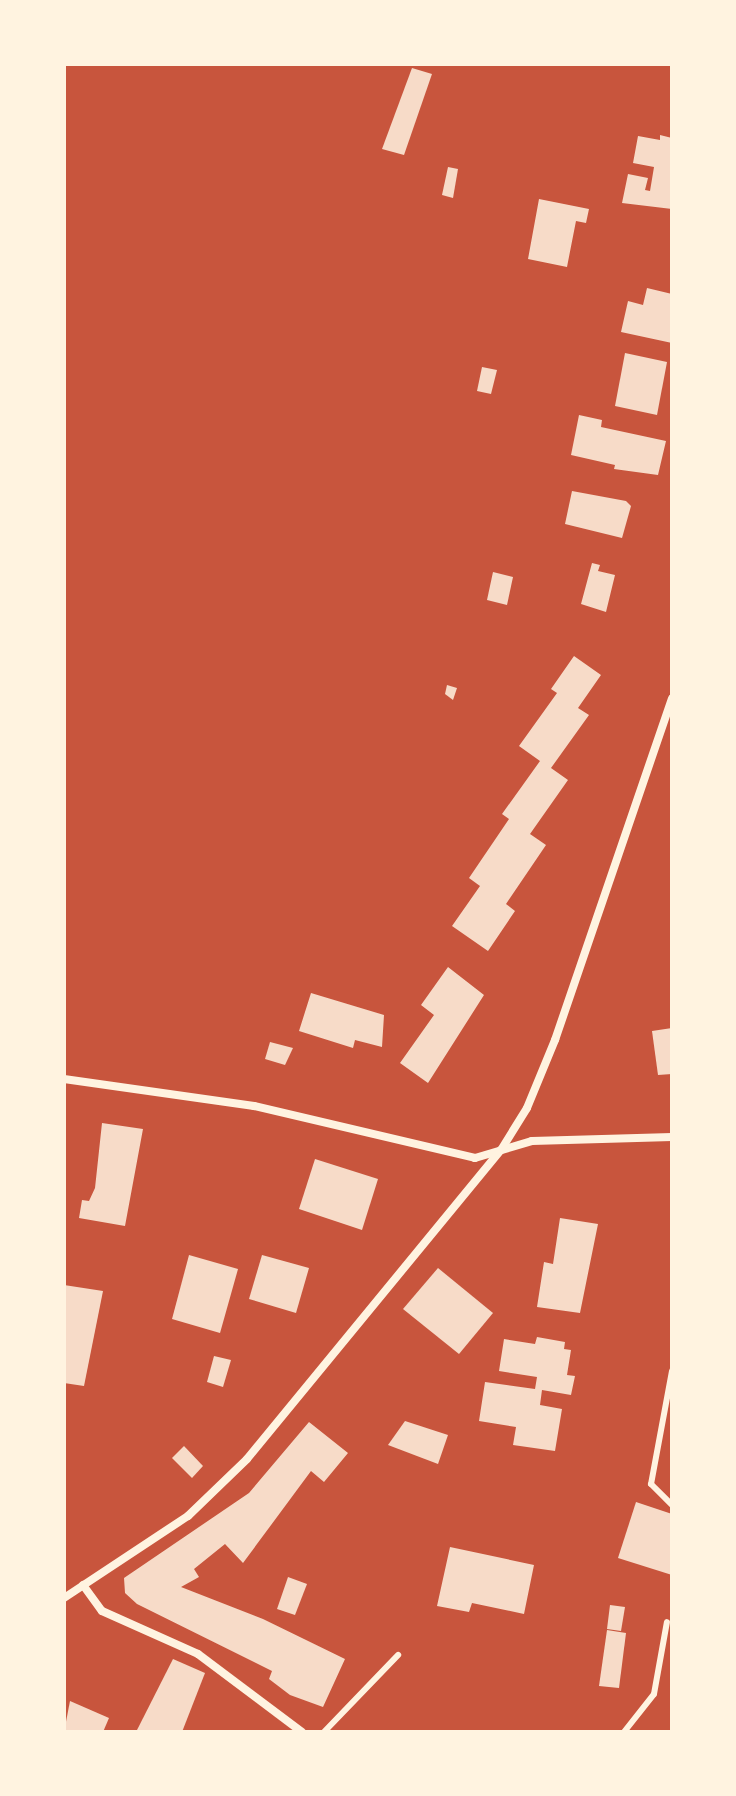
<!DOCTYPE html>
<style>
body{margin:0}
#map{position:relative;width:736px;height:1796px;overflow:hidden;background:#c8553d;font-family:Literata,serif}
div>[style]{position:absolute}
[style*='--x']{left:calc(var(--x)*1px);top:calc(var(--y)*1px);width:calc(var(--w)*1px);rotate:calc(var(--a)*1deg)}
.building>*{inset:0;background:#f7dbc8}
.service>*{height:6px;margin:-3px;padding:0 3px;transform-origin:3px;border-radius:3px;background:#fff3e0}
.minor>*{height:8px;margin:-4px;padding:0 4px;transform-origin:4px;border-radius:4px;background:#fff3e0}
span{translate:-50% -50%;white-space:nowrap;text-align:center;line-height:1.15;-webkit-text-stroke:8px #fff3e0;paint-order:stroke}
.frame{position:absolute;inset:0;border:66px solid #fff3e0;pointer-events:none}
</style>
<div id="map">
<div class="building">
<i style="clip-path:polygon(412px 68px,432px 74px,404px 155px,382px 149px)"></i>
<i style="clip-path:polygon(660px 135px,672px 138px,672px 209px,622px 203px,628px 174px,648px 178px,645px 190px,650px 191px,654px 167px,633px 163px,638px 136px,660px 140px)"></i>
<i style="clip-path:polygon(448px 167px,458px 169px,453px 198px,442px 195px)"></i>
<i style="clip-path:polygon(539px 199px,589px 209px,586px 223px,576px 221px,567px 267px,528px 259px)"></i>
<i style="clip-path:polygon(647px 288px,672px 294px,672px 343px,621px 332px,628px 301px,643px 305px)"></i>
<i style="clip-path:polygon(625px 353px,667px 362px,657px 415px,615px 406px)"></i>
<i style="clip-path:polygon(482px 367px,497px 370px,491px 394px,477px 391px)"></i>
<i style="clip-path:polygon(579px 415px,602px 420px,601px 427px,666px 441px,658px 475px,614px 469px,615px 465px,571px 455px)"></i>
<i style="clip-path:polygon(572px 491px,626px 501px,631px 506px,622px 538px,565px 524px)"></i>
<i style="clip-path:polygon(592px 563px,600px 565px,598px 571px,615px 575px,606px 612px,581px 604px)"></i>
<i style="clip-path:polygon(493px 572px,513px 577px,507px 605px,487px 600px)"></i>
<i style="clip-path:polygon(574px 656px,601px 675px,578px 708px,589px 715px,551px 768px,568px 780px,530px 834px,546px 845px,506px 904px,515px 911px,488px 951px,452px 926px,480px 886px,469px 878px,509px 819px,502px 814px,540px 761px,519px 746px,557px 693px,551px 689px)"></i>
<i style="clip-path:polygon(447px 685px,457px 688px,453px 700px,445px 694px)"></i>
<i style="clip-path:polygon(448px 967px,484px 995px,428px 1083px,400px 1063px,434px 1015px,421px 1005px)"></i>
<i style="clip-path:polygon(311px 993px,384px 1015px,382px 1047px,355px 1040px,353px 1048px,299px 1031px)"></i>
<i style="clip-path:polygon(672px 1028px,672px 1074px,658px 1075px,652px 1031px)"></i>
<i style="clip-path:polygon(270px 1042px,293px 1048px,285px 1065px,265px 1059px)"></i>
<i style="clip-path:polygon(102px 1123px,143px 1129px,125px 1226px,79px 1218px,82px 1200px,89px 1201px,95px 1188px)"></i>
<i style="clip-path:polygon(315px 1159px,378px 1179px,362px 1230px,299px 1209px)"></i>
<i style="clip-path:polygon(560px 1218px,598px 1224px,580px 1313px,537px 1307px,544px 1262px,553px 1264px)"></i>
<i style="clip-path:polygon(189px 1255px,238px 1269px,220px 1333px,172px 1319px)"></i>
<i style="clip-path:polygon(262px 1255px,309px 1268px,296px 1313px,249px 1299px)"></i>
<i style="clip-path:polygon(438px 1268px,493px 1313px,459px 1354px,403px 1309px)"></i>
<i style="clip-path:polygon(64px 1285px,103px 1291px,84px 1386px,64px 1383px)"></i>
<i style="clip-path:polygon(537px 1337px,565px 1342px,564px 1349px,571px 1350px,567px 1375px,575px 1376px,571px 1395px,542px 1390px,540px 1405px,562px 1409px,555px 1451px,513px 1445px,516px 1427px,479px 1421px,485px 1382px,535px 1389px,537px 1377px,499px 1371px,504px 1339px,535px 1344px)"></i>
<i style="clip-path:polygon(214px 1356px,231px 1360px,223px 1387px,207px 1382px)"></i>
<i style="clip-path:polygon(405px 1421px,448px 1435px,438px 1464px,388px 1445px)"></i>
<i style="clip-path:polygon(309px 1422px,348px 1453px,324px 1482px,311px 1471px,243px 1563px,225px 1544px,194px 1569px,199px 1577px,181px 1587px,263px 1619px,345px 1659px,323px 1707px,290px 1695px,269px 1679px,272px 1671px,137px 1604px,125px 1593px,124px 1578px,249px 1493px)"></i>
<i style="clip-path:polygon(184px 1446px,203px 1466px,192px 1478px,172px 1458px)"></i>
<i style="clip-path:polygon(636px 1502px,672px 1514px,672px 1575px,618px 1558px)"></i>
<i style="clip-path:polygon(450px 1547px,534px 1565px,524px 1614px,472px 1603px,469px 1612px,437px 1606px)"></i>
<i style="clip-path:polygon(288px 1577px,307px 1584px,295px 1615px,277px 1609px)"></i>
<i style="clip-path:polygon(610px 1605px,625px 1607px,621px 1631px,607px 1629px)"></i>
<i style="clip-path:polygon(607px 1630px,626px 1633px,619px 1688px,599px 1686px)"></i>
<i style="clip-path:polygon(173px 1659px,205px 1673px,182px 1732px,136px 1732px)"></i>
<i style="clip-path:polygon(70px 1701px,109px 1718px,103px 1732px,64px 1732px)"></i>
</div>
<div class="service">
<i style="--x:672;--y:1371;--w:115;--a:100.5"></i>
<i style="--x:651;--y:1484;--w:30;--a:45"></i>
<i style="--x:324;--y:1732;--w:107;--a:-46.1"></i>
<i style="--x:624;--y:1732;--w:48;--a:-51.7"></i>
<i style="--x:654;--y:1694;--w:73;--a:-79.8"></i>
</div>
<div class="minor">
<i style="--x:64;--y:1079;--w:192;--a:8.1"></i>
<i style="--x:254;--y:1106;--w:227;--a:13.2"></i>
<i style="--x:475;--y:1158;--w:59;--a:-16.6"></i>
<i style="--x:532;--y:1141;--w:140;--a:-1.6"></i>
<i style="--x:83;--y:1585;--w:32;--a:54"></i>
<i style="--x:102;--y:1611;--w:105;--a:24.1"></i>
<i style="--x:198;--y:1654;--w:130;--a:36.9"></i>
<i style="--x:64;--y:1598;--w:149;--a:-33.5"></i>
<i style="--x:188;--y:1516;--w:82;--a:-44"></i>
<i style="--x:247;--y:1459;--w:400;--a:-50.6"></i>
<i style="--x:501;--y:1150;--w:49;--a:-58.2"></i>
<i style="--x:527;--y:1108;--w:74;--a:-67.6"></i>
<i style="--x:555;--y:1040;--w:361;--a:-71.1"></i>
</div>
<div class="frame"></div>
</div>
